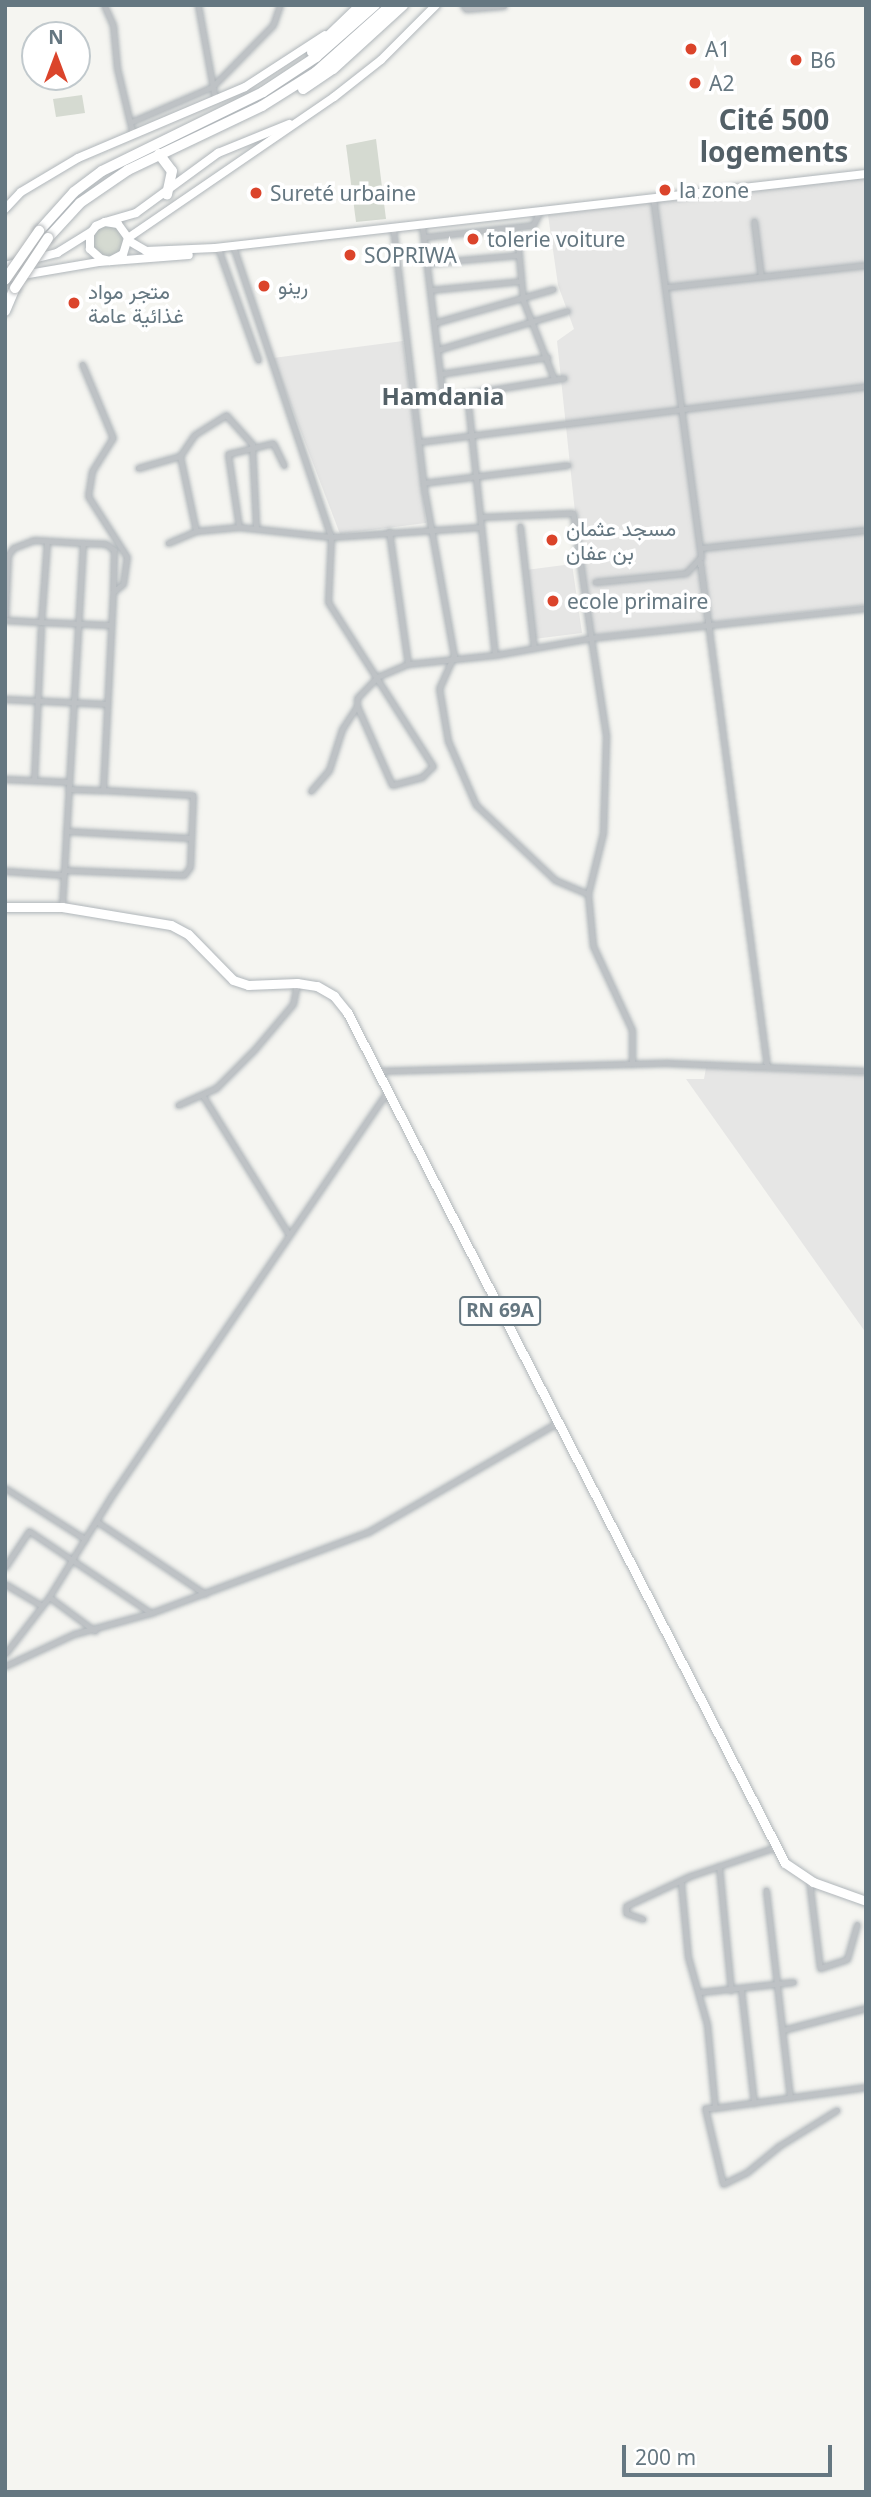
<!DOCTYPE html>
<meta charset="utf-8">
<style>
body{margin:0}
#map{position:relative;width:871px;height:2497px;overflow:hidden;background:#f5f5f1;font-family:"Noto Sans",Vazirmatn,sans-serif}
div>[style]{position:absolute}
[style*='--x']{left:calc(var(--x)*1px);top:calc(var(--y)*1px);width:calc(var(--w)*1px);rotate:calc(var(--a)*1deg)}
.built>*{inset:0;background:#e6e6e5}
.green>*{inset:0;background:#d5dad1}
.round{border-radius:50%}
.roads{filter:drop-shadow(0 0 2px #b0b6ba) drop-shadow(0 0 2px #b0b6ba)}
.minor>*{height:5px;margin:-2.5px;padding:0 2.5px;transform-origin:2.5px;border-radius:2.5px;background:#bec2c5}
.secondary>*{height:8px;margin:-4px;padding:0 4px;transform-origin:4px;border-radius:4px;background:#fff}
.primary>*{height:9px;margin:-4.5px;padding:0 4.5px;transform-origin:4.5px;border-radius:4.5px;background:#fff}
.motorway>*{height:10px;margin:-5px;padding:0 5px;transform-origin:5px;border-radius:5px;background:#fff}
.bridges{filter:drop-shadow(0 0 2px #b1b5b8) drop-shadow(0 0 2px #b1b5b8)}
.motorway-bridge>*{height:10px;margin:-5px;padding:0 5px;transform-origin:5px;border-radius:5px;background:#fff}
.dots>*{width:19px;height:19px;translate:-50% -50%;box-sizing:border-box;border:4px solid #fff;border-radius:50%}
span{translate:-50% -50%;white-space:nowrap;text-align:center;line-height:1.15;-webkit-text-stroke:7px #fff;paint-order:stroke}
.shield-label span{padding:2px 5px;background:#fff;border:2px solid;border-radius:5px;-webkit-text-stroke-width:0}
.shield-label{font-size:19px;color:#657781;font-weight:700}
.poi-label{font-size:21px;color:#657781}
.left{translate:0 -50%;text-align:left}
.quarter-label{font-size:24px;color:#536067;font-weight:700}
.district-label{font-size:28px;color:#536067;font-weight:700}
.frame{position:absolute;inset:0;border:7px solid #657781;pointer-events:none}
.north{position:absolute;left:21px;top:21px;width:70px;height:70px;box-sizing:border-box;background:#fff;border:2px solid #c1c9cd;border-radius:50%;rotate:0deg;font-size:19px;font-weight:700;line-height:28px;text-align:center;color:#657781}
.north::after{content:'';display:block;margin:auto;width:24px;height:32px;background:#db442b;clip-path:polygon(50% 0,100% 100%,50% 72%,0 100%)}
.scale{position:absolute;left:622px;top:2445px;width:210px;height:32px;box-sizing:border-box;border:4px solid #657781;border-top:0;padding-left:9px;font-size:21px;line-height:24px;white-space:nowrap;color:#657781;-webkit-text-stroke:5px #fff;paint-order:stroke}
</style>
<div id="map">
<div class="built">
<i style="clip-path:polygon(866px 178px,866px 605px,588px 636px,557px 341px,574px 329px,558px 285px,548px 215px)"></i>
<i style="clip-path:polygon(403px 341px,426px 523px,340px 534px,273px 358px)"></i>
<i style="clip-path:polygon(572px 564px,582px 633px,534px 639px,526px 570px)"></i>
<i style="clip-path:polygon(706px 1068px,866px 1075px,866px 1333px,686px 1079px,704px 1079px)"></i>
</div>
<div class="green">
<i style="clip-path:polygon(82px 95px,85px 113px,56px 117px,53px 99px)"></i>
<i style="clip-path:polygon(376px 139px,386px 219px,356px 222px,346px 145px)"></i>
<i class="round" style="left:93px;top:226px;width:30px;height:30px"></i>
</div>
<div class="roads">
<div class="minor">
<i style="--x:104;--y:5;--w:22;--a:66"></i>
<i style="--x:113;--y:25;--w:43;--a:84.7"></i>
<i style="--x:117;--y:68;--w:69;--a:76.6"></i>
<i style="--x:198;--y:5;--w:96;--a:79.7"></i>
<i style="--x:463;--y:5;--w:5;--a:53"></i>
<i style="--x:466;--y:9;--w:38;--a:-5"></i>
<i style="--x:131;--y:122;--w:88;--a:-23.4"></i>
<i style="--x:212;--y:87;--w:87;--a:-45.5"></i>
<i style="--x:273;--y:25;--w:21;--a:-71"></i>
<i style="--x:754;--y:221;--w:56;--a:82.9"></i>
<i style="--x:422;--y:225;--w:174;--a:83.1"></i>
<i style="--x:393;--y:228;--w:263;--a:83.2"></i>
<i style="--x:424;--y:489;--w:169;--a:79.8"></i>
<i style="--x:454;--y:655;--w:36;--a:114"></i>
<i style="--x:439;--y:688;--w:54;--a:80.4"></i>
<i style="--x:448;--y:741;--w:70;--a:66.4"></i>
<i style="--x:476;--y:805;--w:109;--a:43.5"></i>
<i style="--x:555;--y:880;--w:36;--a:23"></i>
<i style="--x:517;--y:235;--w:65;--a:84.7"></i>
<i style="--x:523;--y:300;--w:85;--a:68.6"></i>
<i style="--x:424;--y:237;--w:110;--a:-6.3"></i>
<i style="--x:533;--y:225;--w:16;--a:-63"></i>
<i style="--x:233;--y:246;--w:307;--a:71.4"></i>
<i style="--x:331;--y:537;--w:150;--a:-3.8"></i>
<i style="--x:218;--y:248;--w:119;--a:70.3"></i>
<i style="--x:427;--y:263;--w:92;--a:-5"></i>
<i style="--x:667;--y:287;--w:200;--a:-6.3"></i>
<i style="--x:430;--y:290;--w:91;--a:-5.6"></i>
<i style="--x:434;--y:323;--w:124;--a:-15.9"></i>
<i style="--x:437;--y:350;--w:136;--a:-16.7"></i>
<i style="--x:440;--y:374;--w:109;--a:-8.9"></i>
<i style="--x:467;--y:394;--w:262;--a:83.9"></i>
<i style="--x:416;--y:402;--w:150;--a:-9.2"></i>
<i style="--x:419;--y:442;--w:450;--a:-7.1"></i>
<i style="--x:180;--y:456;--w:77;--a:78"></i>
<i style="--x:138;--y:468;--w:44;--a:-15.9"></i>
<i style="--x:180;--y:456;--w:25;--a:-56"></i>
<i style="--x:194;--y:435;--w:38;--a:-32"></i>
<i style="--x:226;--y:415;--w:39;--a:48"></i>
<i style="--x:252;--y:444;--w:82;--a:87.2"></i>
<i style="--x:423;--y:483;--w:146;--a:-7.1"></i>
<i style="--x:520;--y:526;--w:123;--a:83.5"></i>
<i style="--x:239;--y:527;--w:74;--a:-98.6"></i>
<i style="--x:228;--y:454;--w:46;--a:-13.7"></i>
<i style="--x:273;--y:443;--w:25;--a:64"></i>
<i style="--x:389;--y:531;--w:134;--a:81.9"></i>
<i style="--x:47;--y:541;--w:81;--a:94.2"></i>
<i style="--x:41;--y:622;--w:70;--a:2.5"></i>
<i style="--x:168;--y:543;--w:30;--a:-23"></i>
<i style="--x:196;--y:531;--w:43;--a:-5.3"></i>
<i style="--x:239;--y:527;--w:93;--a:6.2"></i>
<i style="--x:331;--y:537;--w:65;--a:92.6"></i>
<i style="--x:328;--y:602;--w:195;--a:57.4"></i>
<i style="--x:433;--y:766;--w:16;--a:135"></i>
<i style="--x:422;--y:777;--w:31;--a:165"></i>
<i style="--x:392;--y:785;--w:86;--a:-113.9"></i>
<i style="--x:357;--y:706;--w:27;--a:123"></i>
<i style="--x:342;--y:729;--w:43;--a:107.6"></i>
<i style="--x:329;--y:770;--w:28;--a:131"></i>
<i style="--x:701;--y:548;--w:166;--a:-6.2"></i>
<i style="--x:700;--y:562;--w:509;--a:82.44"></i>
<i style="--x:595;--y:582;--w:91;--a:-5.6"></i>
<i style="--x:686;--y:573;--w:22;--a:-47"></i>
<i style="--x:701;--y:557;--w:363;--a:-97.6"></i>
<i style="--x:5;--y:616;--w:61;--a:-87.2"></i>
<i style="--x:8;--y:555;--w:9;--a:-54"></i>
<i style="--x:13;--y:548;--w:22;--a:-21"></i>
<i style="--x:34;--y:540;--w:49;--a:3.5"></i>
<i style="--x:5;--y:620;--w:36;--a:3"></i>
<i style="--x:5;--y:699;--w:102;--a:2.8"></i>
<i style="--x:357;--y:706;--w:8;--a:-90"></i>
<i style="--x:357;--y:698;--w:29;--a:-46"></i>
<i style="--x:377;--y:677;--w:34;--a:-23"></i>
<i style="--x:408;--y:664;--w:87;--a:-5.9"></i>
<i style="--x:495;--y:655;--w:97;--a:-10"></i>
<i style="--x:591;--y:638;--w:126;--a:-98.2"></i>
<i style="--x:573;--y:513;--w:93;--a:177.5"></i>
<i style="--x:5;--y:779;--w:64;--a:2.7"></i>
<i style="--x:34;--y:780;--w:152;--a:-87.4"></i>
<i style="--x:68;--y:789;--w:35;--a:2"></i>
<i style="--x:103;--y:790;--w:198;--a:-87.1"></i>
<i style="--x:113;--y:592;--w:13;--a:-39"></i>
<i style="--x:123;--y:584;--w:27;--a:-82"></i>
<i style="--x:127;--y:557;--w:72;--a:-122.6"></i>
<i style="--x:88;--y:496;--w:25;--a:-81"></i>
<i style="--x:92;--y:471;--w:39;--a:-58"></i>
<i style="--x:113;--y:438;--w:80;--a:-112.7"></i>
<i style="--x:66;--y:831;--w:125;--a:3.2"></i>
<i style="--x:64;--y:870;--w:120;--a:2.4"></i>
<i style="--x:184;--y:875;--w:10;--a:-53"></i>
<i style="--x:190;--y:867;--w:72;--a:-87.6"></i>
<i style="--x:193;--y:795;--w:90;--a:-176.8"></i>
<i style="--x:5;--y:871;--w:59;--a:3.9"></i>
<i style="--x:62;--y:907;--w:365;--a:-86.7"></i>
<i style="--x:83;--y:543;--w:23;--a:2"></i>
<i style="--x:106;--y:544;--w:10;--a:37"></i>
<i style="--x:114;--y:550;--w:42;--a:91.4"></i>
<i style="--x:632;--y:1064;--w:34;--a:-90"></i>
<i style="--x:632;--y:1030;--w:93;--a:-114.9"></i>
<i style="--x:593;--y:946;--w:52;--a:-95.5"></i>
<i style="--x:588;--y:894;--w:63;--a:-76.2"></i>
<i style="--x:603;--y:833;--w:98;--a:-88.2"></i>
<i style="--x:606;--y:735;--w:98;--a:-98.8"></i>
<i style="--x:591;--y:638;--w:277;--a:-6.2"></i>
<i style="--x:376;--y:1071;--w:293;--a:-1.6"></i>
<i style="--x:669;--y:1063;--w:197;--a:2.3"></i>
<i style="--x:203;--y:1096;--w:161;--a:58.2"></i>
<i style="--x:178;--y:1105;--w:42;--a:-24.1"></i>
<i style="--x:216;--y:1088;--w:54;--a:-45"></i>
<i style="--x:254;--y:1050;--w:60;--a:-49.7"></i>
<i style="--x:293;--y:1004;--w:21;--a:-79"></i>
<i style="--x:5;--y:1488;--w:95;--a:32.5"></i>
<i style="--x:96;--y:1521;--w:131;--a:33.8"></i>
<i style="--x:5;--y:1567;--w:43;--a:-56.3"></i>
<i style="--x:29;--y:1531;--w:147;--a:33.9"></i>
<i style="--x:5;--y:1584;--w:43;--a:30.7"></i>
<i style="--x:49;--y:1597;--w:57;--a:36.5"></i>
<i style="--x:5;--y:1654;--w:72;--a:-52.3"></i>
<i style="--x:49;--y:1597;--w:120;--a:-58.3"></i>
<i style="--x:112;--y:1495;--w:488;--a:-55.7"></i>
<i style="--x:5;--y:1666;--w:76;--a:-24.9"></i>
<i style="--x:74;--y:1634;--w:80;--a:-15.3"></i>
<i style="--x:151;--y:1613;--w:232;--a:-20.5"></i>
<i style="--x:368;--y:1532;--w:218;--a:-30"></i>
<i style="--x:719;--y:1866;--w:125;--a:84.5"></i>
<i style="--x:809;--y:1880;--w:89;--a:82.9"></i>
<i style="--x:820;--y:1968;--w:28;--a:-18"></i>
<i style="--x:847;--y:1959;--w:36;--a:-74"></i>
<i style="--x:681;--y:1883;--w:74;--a:84.6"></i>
<i style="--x:688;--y:1957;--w:70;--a:74.2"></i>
<i style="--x:707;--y:2024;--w:84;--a:84.6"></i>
<i style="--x:715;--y:2108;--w:152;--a:-7.9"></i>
<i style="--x:766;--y:1890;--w:209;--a:83.4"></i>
<i style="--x:643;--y:1919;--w:18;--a:-161"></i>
<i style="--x:626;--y:1913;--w:7;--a:-90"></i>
<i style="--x:626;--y:1906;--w:71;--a:-25.1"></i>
<i style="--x:690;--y:1876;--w:91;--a:-18.6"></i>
<i style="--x:741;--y:1989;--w:115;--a:83.5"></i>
<i style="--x:701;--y:1992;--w:93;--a:-6.2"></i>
<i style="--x:783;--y:2030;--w:86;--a:-14.8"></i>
<i style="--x:715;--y:2108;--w:10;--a:180"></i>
<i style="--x:705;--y:2108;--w:78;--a:76.7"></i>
<i style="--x:723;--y:2184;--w:25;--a:-26"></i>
<i style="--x:746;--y:2173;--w:43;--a:-39.3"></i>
<i style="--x:779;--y:2146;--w:68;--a:-31.8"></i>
</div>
<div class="secondary">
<i style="--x:5;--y:209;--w:23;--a:-47"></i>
<i style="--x:21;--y:192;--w:66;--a:-30.8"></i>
<i style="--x:78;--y:158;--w:181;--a:-23"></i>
<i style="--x:245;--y:87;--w:95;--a:-33"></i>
<i style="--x:105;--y:222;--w:13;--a:9"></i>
<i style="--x:118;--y:224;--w:17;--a:54"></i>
<i style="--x:128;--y:238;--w:17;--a:107"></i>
<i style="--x:123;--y:254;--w:15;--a:152"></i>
<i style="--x:110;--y:261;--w:9;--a:-167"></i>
<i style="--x:101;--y:259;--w:15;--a:-138"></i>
<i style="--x:90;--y:249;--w:15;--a:-90"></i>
<i style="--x:90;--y:234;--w:10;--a:-53"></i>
<i style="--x:96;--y:226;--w:10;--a:-24"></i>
<i style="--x:105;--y:222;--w:32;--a:-16"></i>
<i style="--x:136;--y:213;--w:102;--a:-36.2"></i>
<i style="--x:218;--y:153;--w:77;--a:-22.2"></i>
<i style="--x:128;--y:238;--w:250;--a:-34.4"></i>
<i style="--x:334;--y:97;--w:60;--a:-38.2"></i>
<i style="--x:381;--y:60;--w:78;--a:-45"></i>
<i style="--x:129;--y:241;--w:20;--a:30"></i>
<i style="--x:146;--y:251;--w:69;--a:-2.5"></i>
<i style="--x:215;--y:248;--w:655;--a:-6.49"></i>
<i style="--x:5;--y:266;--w:54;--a:-14"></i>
<i style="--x:57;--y:253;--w:40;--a:-32"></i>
<i style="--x:5;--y:278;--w:95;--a:-9.7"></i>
<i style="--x:99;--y:262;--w:90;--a:-4.4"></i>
</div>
<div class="primary">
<i style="--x:5;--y:907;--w:57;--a:0"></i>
<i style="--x:62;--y:907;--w:110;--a:9.4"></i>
<i style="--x:171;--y:925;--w:19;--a:28"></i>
<i style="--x:188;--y:934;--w:64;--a:45.6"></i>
<i style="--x:233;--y:980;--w:16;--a:18"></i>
<i style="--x:248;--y:985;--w:49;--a:-2.3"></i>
<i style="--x:297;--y:983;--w:20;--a:9"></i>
<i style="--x:317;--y:986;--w:20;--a:30"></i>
<i style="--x:334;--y:996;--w:21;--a:51"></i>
<i style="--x:347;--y:1012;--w:957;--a:62.77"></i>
<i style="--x:785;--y:1863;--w:34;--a:34"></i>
<i style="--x:813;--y:1882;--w:56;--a:19.7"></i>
</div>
<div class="motorway">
<i style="--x:312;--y:52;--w:68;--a:-43.8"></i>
<i style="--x:303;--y:89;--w:36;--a:-34"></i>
<i style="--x:333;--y:69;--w:95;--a:-42.4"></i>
<i style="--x:159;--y:154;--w:21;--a:53"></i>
<i style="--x:172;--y:171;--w:24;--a:102"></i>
<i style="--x:39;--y:231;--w:52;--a:-48.1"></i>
<i style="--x:74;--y:192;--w:35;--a:-37"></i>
<i style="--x:102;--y:171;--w:179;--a:-26.1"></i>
<i style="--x:263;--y:92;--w:64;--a:-33.4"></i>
<i style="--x:316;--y:57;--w:79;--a:-41.4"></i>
<i style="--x:48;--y:238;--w:47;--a:-47.6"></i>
<i style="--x:80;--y:203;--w:58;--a:-34.5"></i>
<i style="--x:128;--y:170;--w:148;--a:-25.5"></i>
<i style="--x:262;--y:106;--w:64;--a:-32.2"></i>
<i style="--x:316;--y:72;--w:101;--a:-41.8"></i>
<i style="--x:5;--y:311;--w:25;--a:-67"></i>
</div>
</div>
<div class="bridges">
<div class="motorway-bridge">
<i style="--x:5;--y:280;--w:60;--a:-55.2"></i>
<i style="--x:15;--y:288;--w:60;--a:-56.6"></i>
</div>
</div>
<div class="dots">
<i style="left:691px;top:49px;background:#db442b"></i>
<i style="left:796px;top:60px;background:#db442b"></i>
<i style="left:695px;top:83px;background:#db442b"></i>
<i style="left:665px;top:190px;background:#db442b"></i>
<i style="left:256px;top:193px;background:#db442b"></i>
<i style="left:473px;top:239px;background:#db442b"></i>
<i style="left:350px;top:255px;background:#db442b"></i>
<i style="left:264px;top:286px;background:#db442b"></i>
<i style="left:74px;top:303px;background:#db442b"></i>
<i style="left:552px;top:540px;background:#db442b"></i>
<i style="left:553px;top:601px;background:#db442b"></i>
</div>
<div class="shield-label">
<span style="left:500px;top:1311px">RN 69A</span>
</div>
<div class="poi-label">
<span class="left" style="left:705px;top:49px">A1</span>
<span class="left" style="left:810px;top:60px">B6</span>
<span class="left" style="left:709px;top:83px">A2</span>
<span class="left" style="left:679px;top:190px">la zone</span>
<span class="left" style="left:270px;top:193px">Sureté urbaine</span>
<span class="left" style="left:487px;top:239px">tolerie voiture</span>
<span class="left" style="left:364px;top:255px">SOPRIWA</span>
<span class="left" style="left:278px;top:286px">رينو</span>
<span class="left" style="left:88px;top:303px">متجر مواد<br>غذائية عامة</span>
<span class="left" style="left:566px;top:540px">مسجد عثمان<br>بن عفان</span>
<span class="left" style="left:567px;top:601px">ecole primaire</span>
</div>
<div class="quarter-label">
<span style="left:443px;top:396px">Hamdania</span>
</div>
<div class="district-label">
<span style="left:774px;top:135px">Cité 500<br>logements</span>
</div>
<div class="frame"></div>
<div class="north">N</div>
<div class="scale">200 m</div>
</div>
